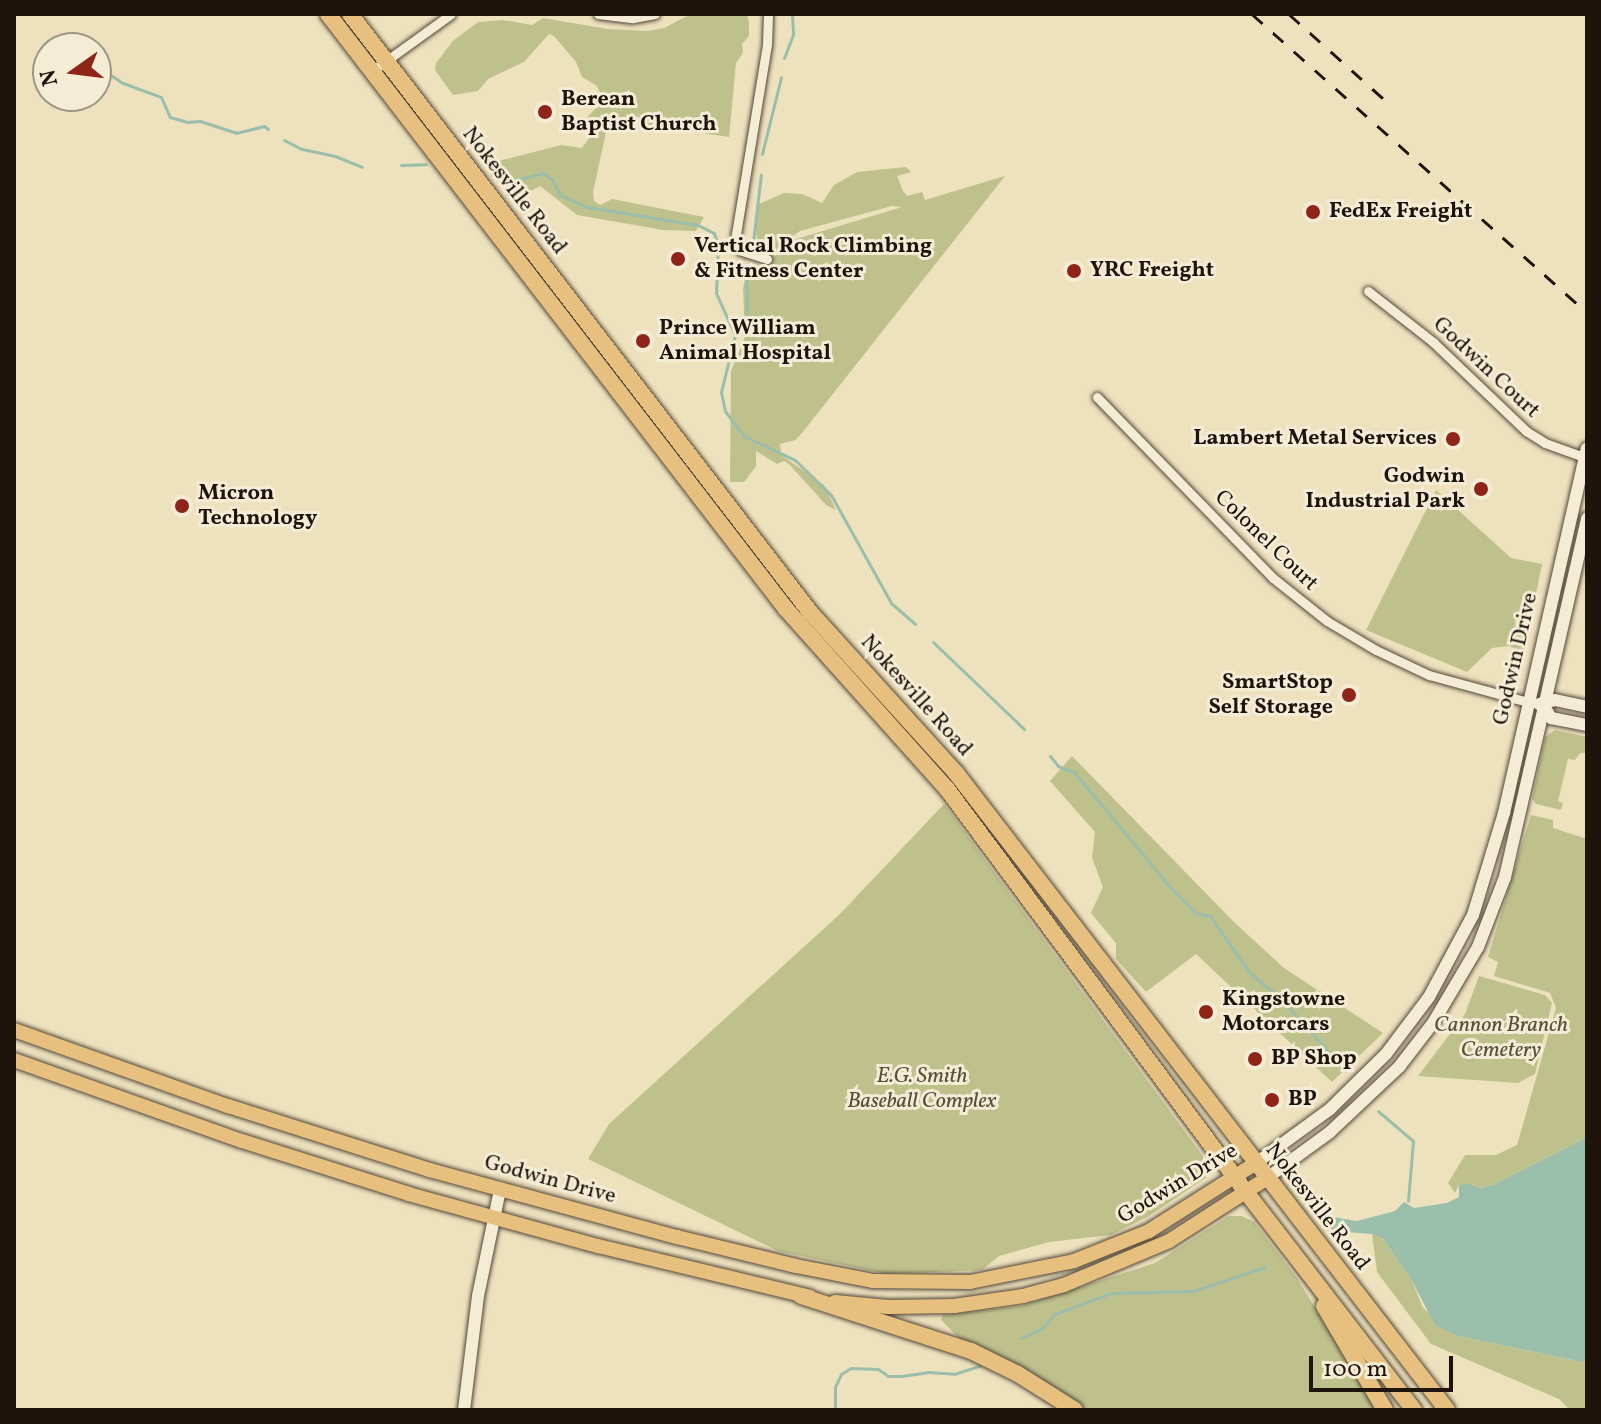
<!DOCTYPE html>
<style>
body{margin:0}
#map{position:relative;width:1601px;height:1424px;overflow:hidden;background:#eee1be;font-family:Vollkorn,serif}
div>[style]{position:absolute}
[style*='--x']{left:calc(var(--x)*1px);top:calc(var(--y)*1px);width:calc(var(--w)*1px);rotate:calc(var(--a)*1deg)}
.green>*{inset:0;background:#bfc18d}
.water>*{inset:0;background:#9bbeab}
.stream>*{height:3px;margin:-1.5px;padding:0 1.5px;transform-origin:1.5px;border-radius:1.5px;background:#9bbeab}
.roads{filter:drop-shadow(0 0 2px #524738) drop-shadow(0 0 2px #524738)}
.street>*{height:9px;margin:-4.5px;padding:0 4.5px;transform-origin:4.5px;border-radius:4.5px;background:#f4ecd5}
.secondary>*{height:12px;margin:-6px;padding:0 6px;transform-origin:6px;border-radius:6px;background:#f4ecd5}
.primary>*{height:14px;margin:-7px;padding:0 7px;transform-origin:7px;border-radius:7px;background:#e7c07f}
.highway>*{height:16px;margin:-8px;padding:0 8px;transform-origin:8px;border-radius:8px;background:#e7c07f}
.rail>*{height:3px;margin-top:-1.5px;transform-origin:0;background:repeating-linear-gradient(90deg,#1e140c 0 14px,transparent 0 28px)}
.dots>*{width:22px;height:22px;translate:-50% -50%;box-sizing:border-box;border:4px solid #f4ecd5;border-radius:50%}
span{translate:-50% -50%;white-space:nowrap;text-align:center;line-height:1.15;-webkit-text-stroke:6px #f4ecd5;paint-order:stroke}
.poi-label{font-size:22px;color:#1e140c;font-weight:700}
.left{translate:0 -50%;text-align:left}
.right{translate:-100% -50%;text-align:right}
.street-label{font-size:22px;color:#1e140c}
.park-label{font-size:22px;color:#565139;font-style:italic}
.frame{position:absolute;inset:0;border:16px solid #1e140c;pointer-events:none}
.north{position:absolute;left:32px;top:32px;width:80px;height:80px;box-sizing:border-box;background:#f4ecd5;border:2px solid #9e9685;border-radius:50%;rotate:256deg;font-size:22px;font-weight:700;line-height:32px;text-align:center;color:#1e140c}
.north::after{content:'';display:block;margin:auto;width:28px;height:36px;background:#8f2418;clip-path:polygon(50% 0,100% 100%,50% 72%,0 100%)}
.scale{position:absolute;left:1309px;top:1356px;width:144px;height:36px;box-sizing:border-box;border:4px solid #1e140c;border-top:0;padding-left:10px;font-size:24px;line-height:28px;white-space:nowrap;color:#1e140c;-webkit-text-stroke:6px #f4ecd5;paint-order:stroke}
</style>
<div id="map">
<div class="green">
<i style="clip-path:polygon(691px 14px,747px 14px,749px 22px,749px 36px,742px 44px,743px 53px,736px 63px,729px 137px,609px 119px,593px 192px,594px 201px,600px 205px,612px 199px,704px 217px,696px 231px,663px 230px,577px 215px,540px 186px,514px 200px,506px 196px,507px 180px,491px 163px,561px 145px,582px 148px,590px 137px,588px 116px,597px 107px,600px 93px,597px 86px,582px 77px,576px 62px,554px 36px,549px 34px,524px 62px,488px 79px,478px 91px,453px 95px,435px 70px,436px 63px,453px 41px,478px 22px,503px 20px,532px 25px,543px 18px,608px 29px,647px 31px,664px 28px)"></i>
<i style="clip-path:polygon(evenodd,906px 167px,911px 172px,897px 176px,903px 191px,907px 196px,922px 192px,925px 200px,1005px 176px,802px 433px,795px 440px,780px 444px,781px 455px,824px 485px,836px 510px,826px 505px,789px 464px,784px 461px,777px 464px,756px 451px,756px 466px,748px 477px,744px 482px,730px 482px,731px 371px,745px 337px,743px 288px,748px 265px,758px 266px,764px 281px,769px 252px,761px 250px,758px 244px,755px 226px,759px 204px,784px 193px,802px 194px,822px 203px,834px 185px,857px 172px,906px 167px,892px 206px,902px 207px,783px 243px,800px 231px,892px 206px)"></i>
<i style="clip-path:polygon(1436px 490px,1511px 558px,1542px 564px,1524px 653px,1509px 646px,1492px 648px,1467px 672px,1366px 630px)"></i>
<i style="clip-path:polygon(1555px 730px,1587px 737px,1587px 753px,1580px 753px,1575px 760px,1568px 759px,1558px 801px,1563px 803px,1561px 810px,1536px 804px,1532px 799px,1545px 737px)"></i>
<i style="clip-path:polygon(1072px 756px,1235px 923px,1284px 968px,1383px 1033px,1332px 1082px,1196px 954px,1146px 992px,1116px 959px,1116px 943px,1091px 913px,1103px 887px,1092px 858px,1095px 832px,1050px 781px)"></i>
<i style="clip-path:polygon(944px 804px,1208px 1163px,1207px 1177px,1149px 1216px,1111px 1235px,1049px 1242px,999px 1256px,982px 1270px,886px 1274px,778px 1251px,588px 1159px,609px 1124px,840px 914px)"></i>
<i style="clip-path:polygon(1531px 815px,1553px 820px,1553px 828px,1587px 839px,1587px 1137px,1493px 1185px,1478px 1188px,1466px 1183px,1459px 1185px,1455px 1193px,1448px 1183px,1465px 1155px,1496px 1155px,1517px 1145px,1556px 1008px,1550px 993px,1494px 976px,1498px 962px,1488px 957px)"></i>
<i style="clip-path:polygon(1479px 976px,1545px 995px,1552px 1003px,1535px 1074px,1518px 1083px,1418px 1076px,1465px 1014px)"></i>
<i style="clip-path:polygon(1229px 1216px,1242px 1216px,1254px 1222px,1297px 1278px,1377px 1410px,1085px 1410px,1061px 1393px,962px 1341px,941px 1320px,943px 1315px,1021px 1306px,1155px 1263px)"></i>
<i style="clip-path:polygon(1372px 1234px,1383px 1239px,1412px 1281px,1423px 1308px,1458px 1336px,1587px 1363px,1587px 1410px,1570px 1410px,1559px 1399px,1431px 1344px,1377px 1272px)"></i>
</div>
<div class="water">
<i style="clip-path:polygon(1587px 1137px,1587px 1363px,1458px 1336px,1435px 1325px,1412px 1281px,1383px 1239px,1372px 1234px,1333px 1231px,1325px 1222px,1326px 1216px,1357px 1221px,1395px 1211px,1404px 1202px,1414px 1208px,1447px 1203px,1459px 1197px,1459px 1185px,1467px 1183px,1479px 1188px,1493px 1185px)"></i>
</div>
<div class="stream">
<i style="--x:784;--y:58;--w:26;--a:-69"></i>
<i style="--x:793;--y:34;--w:20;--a:-93"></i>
<i style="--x:96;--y:65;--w:32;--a:34"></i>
<i style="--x:123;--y:83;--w:40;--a:20.2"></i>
<i style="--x:161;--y:97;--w:22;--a:66"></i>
<i style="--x:170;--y:117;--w:19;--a:16"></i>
<i style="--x:188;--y:122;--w:12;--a:-5"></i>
<i style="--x:200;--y:121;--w:38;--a:18"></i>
<i style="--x:236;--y:133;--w:29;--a:-14"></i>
<i style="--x:264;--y:126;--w:5;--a:37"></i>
<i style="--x:284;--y:140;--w:20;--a:27"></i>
<i style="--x:302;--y:149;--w:34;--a:12"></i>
<i style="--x:335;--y:156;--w:29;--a:22"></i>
<i style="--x:762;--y:154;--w:79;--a:-76.1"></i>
<i style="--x:401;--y:165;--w:25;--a:-2"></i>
<i style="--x:492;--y:175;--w:25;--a:11"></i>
<i style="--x:517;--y:180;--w:27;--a:-15"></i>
<i style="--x:543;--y:173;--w:11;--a:34"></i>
<i style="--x:552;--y:179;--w:18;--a:63"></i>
<i style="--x:560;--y:195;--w:30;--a:24"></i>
<i style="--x:587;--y:207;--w:112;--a:9.2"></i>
<i style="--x:698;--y:225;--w:18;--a:27"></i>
<i style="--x:714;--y:233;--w:12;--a:70"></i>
<i style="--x:718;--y:244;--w:49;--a:92.3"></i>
<i style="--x:716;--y:293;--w:46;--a:65.7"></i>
<i style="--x:735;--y:335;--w:59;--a:103.8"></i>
<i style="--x:721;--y:392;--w:19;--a:78"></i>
<i style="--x:725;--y:411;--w:31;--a:53"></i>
<i style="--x:744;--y:436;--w:56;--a:25.2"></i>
<i style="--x:795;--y:460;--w:50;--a:44.2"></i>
<i style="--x:831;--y:495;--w:124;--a:60.9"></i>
<i style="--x:891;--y:603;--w:32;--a:41"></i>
<i style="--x:753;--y:242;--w:68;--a:-83.3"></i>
<i style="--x:735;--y:334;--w:22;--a:-56"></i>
<i style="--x:747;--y:316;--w:50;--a:-91.1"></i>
<i style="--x:933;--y:642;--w:126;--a:43.7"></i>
<i style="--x:1050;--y:756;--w:13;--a:51"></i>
<i style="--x:1058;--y:766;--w:17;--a:21"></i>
<i style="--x:1074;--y:772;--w:151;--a:50.1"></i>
<i style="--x:1171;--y:888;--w:35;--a:45"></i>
<i style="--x:1196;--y:913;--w:14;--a:12"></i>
<i style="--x:1210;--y:916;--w:68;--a:55.1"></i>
<i style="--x:1249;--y:972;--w:42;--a:40.2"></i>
<i style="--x:1281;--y:999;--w:96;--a:48"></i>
<i style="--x:1378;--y:1111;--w:46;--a:40.6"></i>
<i style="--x:1413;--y:1141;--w:60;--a:94.8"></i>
<i style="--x:1021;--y:1338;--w:23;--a:-25"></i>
<i style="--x:1042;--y:1328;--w:19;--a:-47"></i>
<i style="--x:1055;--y:1314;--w:60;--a:-20.6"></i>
<i style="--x:1111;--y:1293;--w:83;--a:-1.4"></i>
<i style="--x:1194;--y:1291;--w:74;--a:-18.9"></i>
<i style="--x:835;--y:1410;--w:23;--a:-90"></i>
<i style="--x:835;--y:1387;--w:14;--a:-65"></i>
<i style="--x:841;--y:1374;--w:12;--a:-31"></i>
<i style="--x:851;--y:1368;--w:27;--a:2"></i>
<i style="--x:878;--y:1369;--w:12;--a:35"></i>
<i style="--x:888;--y:1376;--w:13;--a:0"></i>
<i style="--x:901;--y:1376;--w:27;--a:-8"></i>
<i style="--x:928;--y:1372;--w:26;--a:4"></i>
<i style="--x:954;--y:1374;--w:28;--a:-18"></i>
</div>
<div class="roads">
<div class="street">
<i style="--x:598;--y:14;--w:35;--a:7"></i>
<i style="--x:633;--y:18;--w:22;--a:-10"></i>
<i style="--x:372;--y:71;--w:97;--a:-35.8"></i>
<i style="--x:767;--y:259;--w:28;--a:-162"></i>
<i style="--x:740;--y:250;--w:11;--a:-117"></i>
<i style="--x:735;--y:240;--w:199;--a:-80.7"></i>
<i style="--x:767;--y:44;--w:30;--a:-88"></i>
<i style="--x:1368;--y:291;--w:83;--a:38.1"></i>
<i style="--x:1433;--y:342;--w:129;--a:43.7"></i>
<i style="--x:1526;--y:431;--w:22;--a:32"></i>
<i style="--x:1545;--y:443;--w:45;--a:19.7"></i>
<i style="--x:1097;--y:397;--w:252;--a:45.8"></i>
<i style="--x:1273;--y:578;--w:69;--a:38.5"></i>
<i style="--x:1327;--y:621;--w:57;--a:30.6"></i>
<i style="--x:1376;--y:650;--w:59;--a:25.3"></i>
<i style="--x:1429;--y:675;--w:103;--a:15.3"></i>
</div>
<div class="secondary">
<i style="--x:1539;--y:704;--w:16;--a:-14"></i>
<i style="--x:1555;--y:700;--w:33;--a:12"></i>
<i style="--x:1544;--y:706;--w:14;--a:60"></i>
<i style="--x:1551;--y:718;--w:37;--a:11"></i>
<i style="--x:1256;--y:1163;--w:92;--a:-36.1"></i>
<i style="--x:1330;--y:1109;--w:78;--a:-44.5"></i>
<i style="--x:1386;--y:1054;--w:71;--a:-53"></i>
<i style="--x:1429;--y:997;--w:93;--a:-61.8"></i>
<i style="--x:1473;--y:915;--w:107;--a:-73.1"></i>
<i style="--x:1504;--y:813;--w:374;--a:-77.2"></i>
<i style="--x:1267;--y:1178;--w:78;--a:-36.1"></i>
<i style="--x:1330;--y:1132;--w:95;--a:-43.3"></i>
<i style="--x:1399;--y:1067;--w:56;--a:-52.3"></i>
<i style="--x:1433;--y:1023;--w:88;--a:-59.4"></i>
<i style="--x:1478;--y:947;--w:75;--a:-68.9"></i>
<i style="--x:1505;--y:877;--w:368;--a:-77.1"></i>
<i style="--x:464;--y:1410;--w:115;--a:-83"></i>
<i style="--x:478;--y:1296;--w:108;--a:-78.3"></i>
</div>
<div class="primary">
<i style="--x:14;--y:1030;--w:227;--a:19.6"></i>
<i style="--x:228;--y:1106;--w:212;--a:17.6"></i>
<i style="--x:430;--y:1170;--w:256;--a:15.2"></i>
<i style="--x:677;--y:1237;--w:122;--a:13.7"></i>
<i style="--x:796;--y:1266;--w:78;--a:11"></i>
<i style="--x:873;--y:1281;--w:97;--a:0.6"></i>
<i style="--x:970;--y:1282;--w:106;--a:-11.4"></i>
<i style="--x:1074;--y:1261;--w:81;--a:-21.8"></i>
<i style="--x:1149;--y:1231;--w:127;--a:-32.4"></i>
<i style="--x:14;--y:1060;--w:242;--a:19.6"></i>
<i style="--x:242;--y:1141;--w:175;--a:17.6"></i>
<i style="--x:409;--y:1194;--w:196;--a:15.4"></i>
<i style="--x:598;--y:1246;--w:218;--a:13.5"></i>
<i style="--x:835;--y:1302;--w:53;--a:5.4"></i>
<i style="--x:888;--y:1307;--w:66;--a:-0.9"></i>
<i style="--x:954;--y:1306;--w:70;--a:-8.2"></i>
<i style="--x:1023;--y:1296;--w:42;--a:-15"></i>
<i style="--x:1064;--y:1285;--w:114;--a:-22.7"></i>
<i style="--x:1169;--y:1241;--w:117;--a:-32.7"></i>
</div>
<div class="highway">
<i style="--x:328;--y:14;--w:751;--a:52.41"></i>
<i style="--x:786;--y:609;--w:241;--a:48.2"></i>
<i style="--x:947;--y:789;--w:502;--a:53.43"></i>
<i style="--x:1246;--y:1192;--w:275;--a:52.4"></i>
<i style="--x:350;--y:14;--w:754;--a:52.43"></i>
<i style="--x:810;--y:612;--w:217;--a:47.8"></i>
<i style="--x:956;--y:773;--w:804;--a:52.37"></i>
<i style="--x:801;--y:1296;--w:179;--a:17.9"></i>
<i style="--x:971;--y:1351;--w:52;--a:26.1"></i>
<i style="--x:1018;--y:1374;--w:67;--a:32.3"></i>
<i style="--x:1324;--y:1306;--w:121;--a:59.6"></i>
</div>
</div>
<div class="rail">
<i style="--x:1252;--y:14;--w:448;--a:41.7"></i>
<i style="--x:1289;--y:14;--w:132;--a:41.9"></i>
</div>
<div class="dots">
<i style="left:545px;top:112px;background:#8f2418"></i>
<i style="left:1313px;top:212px;background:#8f2418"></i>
<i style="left:678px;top:259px;background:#8f2418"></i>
<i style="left:1074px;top:271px;background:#8f2418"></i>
<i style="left:643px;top:341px;background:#8f2418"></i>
<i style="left:1453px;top:439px;background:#8f2418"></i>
<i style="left:1481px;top:489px;background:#8f2418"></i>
<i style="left:182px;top:506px;background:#8f2418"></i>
<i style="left:1349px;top:695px;background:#8f2418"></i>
<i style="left:1206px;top:1012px;background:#8f2418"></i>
<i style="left:1255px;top:1059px;background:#8f2418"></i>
<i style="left:1272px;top:1100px;background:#8f2418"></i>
</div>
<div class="poi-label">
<span class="left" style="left:561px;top:112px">Berean<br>Baptist Church</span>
<span class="left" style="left:1329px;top:212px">FedEx Freight</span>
<span class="left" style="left:694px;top:259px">Vertical Rock Climbing<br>&amp; Fitness Center</span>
<span class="left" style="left:1090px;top:271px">YRC Freight</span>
<span class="left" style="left:659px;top:341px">Prince William<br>Animal Hospital</span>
<span class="right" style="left:1437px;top:439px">Lambert Metal Services</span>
<span class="right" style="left:1465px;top:489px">Godwin<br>Industrial Park</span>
<span class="left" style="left:198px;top:506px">Micron<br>Technology</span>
<span class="right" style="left:1333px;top:695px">SmartStop<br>Self Storage</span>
<span class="left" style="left:1222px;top:1012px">Kingstowne<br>Motorcars</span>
<span class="left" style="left:1271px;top:1059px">BP Shop</span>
<span class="left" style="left:1288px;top:1100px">BP</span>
</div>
<div class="street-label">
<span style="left:514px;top:191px;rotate:52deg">Nokesville Road</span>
<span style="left:1486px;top:368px;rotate:43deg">Godwin Court</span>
<span style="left:1266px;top:541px;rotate:44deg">Colonel Court</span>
<span style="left:1516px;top:659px;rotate:-77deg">Godwin Drive</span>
<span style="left:916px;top:696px;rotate:48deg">Nokesville Road</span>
<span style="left:550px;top:1180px;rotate:15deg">Godwin Drive</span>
<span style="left:1178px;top:1184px;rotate:-31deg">Godwin Drive</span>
<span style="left:1317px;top:1207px;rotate:52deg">Nokesville Road</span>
</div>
<div class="park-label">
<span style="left:1501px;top:1038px">Cannon Branch<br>Cemetery</span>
<span style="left:922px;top:1089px">E.G. Smith<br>Baseball Complex</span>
</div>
<div class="frame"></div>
<div class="north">N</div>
<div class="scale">100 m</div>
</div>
